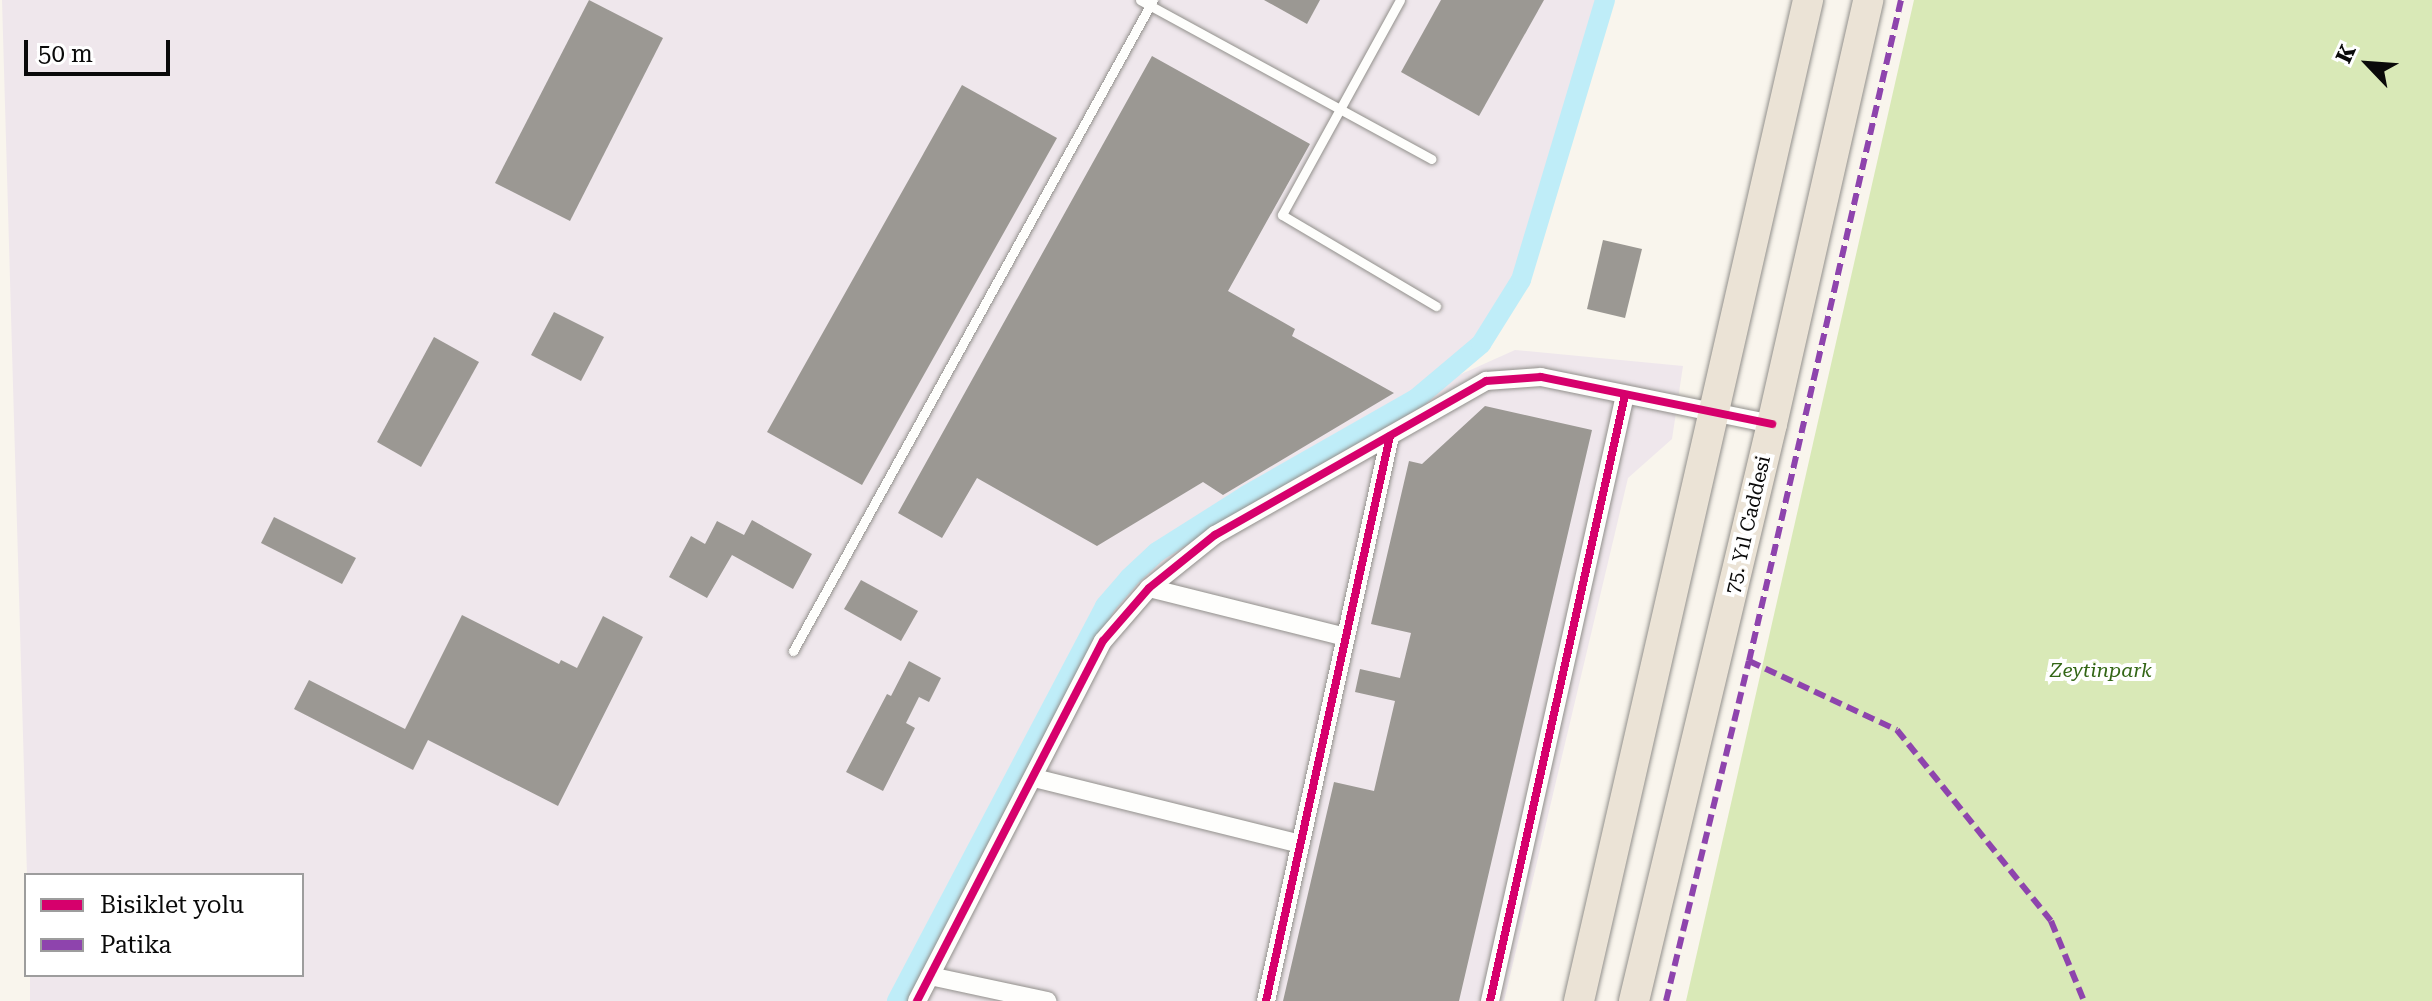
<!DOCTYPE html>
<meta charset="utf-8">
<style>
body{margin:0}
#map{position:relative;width:2432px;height:1001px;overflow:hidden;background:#f9f5ed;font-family:"Roboto Serif",serif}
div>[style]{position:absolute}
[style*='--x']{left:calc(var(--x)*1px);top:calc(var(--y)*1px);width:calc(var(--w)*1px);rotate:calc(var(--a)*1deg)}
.industrial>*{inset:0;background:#efe7ec}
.forest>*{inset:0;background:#d9e9b7}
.canal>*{height:20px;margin:-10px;padding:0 10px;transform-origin:10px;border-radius:10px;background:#bfedf8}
.building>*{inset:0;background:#9b9893}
.roads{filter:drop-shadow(0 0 2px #92908c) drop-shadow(0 0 2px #92908c)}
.service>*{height:9px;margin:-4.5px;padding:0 4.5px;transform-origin:4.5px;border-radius:4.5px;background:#fefefc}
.minor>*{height:18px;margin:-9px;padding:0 9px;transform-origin:9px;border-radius:9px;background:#fefefc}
.primary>*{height:30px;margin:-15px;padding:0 15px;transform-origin:15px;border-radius:15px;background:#ebe3d6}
.quiet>*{height:6px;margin-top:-3px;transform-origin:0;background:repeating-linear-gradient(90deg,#8e44ad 0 12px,transparent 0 18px)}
.cycleway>*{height:8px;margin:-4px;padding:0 4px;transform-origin:4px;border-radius:4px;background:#d6006c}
span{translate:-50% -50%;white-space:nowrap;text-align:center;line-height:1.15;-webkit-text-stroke:8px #fff;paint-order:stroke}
.street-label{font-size:20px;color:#0a0a0a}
.park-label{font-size:20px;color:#336616;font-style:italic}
.legend{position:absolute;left:24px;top:873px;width:280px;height:104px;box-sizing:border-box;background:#fff;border:2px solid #9d9d9d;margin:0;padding:10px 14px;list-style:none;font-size:24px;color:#0a0a0a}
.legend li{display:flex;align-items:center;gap:16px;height:40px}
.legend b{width:40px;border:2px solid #9d9d9d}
.north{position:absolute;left:2328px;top:24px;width:80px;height:80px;-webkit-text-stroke:6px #fff;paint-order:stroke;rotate:295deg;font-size:22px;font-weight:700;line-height:32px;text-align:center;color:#0a0a0a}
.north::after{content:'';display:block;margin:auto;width:28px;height:36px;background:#0a0a0a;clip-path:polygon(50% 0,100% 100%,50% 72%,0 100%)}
.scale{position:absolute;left:24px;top:40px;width:146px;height:36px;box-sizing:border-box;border:4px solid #0a0a0a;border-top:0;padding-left:10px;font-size:24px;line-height:28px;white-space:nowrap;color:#0a0a0a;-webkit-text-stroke:6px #fff;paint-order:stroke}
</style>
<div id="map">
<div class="industrial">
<i style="clip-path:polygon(2px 0,1602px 0,1506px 312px,1457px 376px,1515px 350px,1683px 366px,1672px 439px,1628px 478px,1504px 1001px,30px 1001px,30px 975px,302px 975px,302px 875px,27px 875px)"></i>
</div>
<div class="forest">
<i style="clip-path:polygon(1914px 0,2432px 0,2432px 1001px,1686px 1001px)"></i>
</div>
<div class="canal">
<i style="--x:897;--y:1001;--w:446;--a:-62.2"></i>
<i style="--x:1105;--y:606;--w:37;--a:-49"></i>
<i style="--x:1129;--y:578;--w:38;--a:-43"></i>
<i style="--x:1157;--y:552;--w:107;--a:-32.3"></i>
<i style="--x:1247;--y:495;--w:196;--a:-29.7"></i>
<i style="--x:1417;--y:398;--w:84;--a:-40.2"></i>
<i style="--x:1481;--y:344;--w:75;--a:-58"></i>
<i style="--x:1521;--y:280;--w:292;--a:-73.3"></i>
</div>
<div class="building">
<i style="clip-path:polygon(589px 0,663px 38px,570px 221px,495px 183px)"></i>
<i style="clip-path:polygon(1264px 0,1320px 0,1307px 24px)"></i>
<i style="clip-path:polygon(1441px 0,1544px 0,1479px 116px,1401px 72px)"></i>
<i style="clip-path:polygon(1152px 56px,1310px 144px,1228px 291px,1295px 329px,1292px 336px,1394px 393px,1223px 495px,1203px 482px,1097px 546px,977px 478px,942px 538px,898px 513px)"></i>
<i style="clip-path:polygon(962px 85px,1057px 138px,862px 485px,767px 432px)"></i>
<i style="clip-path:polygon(1603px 240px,1642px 249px,1625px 318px,1587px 309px)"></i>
<i style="clip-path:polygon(554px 312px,604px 337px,581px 381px,531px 355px)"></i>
<i style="clip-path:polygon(434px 337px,479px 362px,421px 467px,377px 442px)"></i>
<i style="clip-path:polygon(1485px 406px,1592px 430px,1459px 1001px,1283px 1001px,1334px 782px,1374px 791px,1395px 701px,1355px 692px,1360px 669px,1400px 678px,1411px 633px,1371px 624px,1409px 461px,1422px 464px)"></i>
<i style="clip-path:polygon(274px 517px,356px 558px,342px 584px,261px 543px)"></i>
<i style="clip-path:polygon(752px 520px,812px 554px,793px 589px,732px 555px,707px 598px,669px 577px,691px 536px,705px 544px,717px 521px,744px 535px)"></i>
<i style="clip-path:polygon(861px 580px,918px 611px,901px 641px,844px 609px)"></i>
<i style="clip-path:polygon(462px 615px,559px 664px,561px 660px,577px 668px,603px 616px,643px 637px,558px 806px,428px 740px,413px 770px,294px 709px,309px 680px,405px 729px)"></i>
<i style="clip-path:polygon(909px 661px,941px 678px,929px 702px,919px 697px,906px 723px,915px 728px,883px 791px,846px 772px,887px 694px,891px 696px)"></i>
</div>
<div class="roads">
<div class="service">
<i style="--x:1140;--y:0;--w:332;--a:28.6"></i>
<i style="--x:1400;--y:0;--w:245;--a:118.8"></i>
<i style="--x:1282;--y:215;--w:179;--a:30.6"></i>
<i style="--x:793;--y:651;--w:744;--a:-61.06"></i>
</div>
<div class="minor">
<i style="--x:1149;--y:588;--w:202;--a:14"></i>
<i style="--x:1034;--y:778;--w:274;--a:13.9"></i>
<i style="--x:930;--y:976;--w:120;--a:12.1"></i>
<i style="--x:917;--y:1001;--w:405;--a:-62.7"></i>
<i style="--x:1103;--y:641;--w:70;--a:-49"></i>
<i style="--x:1149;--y:588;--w:85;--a:-38.8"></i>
<i style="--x:1215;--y:535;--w:312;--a:-29.6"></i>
<i style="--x:1486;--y:381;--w:55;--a:-4.2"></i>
<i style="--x:1541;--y:377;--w:236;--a:11.5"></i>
<i style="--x:1266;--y:1001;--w:578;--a:-77.62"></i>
<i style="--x:1490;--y:1001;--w:621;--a:-77.44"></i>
</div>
<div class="primary">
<i style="--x:1579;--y:1001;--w:1027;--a:-77.11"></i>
<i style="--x:1634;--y:1001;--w:593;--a:-76.55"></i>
<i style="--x:1772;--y:424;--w:435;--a:-77.2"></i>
</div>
</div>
<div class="quiet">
<i style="--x:1749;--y:661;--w:163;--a:25"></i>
<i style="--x:1897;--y:730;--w:245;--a:51.1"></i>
<i style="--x:2051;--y:921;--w:87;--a:67.6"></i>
<i style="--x:1666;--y:1001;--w:350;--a:-76.3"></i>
<i style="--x:1749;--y:661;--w:678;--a:-77.05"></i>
</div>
<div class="cycleway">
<i style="--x:917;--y:1001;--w:405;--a:-62.7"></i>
<i style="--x:1103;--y:641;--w:70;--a:-49"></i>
<i style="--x:1149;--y:588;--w:85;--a:-38.8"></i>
<i style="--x:1215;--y:535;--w:312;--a:-29.6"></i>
<i style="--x:1486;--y:381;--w:55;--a:-4.2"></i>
<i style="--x:1541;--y:377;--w:236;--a:11.5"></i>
<i style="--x:1266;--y:1001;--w:578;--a:-77.62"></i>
<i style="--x:1490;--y:1001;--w:621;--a:-77.44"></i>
</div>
<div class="street-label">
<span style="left:1748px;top:525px;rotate:-77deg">75. Yıl Caddesi</span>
</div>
<div class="park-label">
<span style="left:2101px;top:670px">Zeytinpark</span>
</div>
<ul class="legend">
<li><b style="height:10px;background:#d6006c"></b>Bisiklet yolu</li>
<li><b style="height:10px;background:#8e44ad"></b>Patika</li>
</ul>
<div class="north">K</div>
<div class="scale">50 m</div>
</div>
